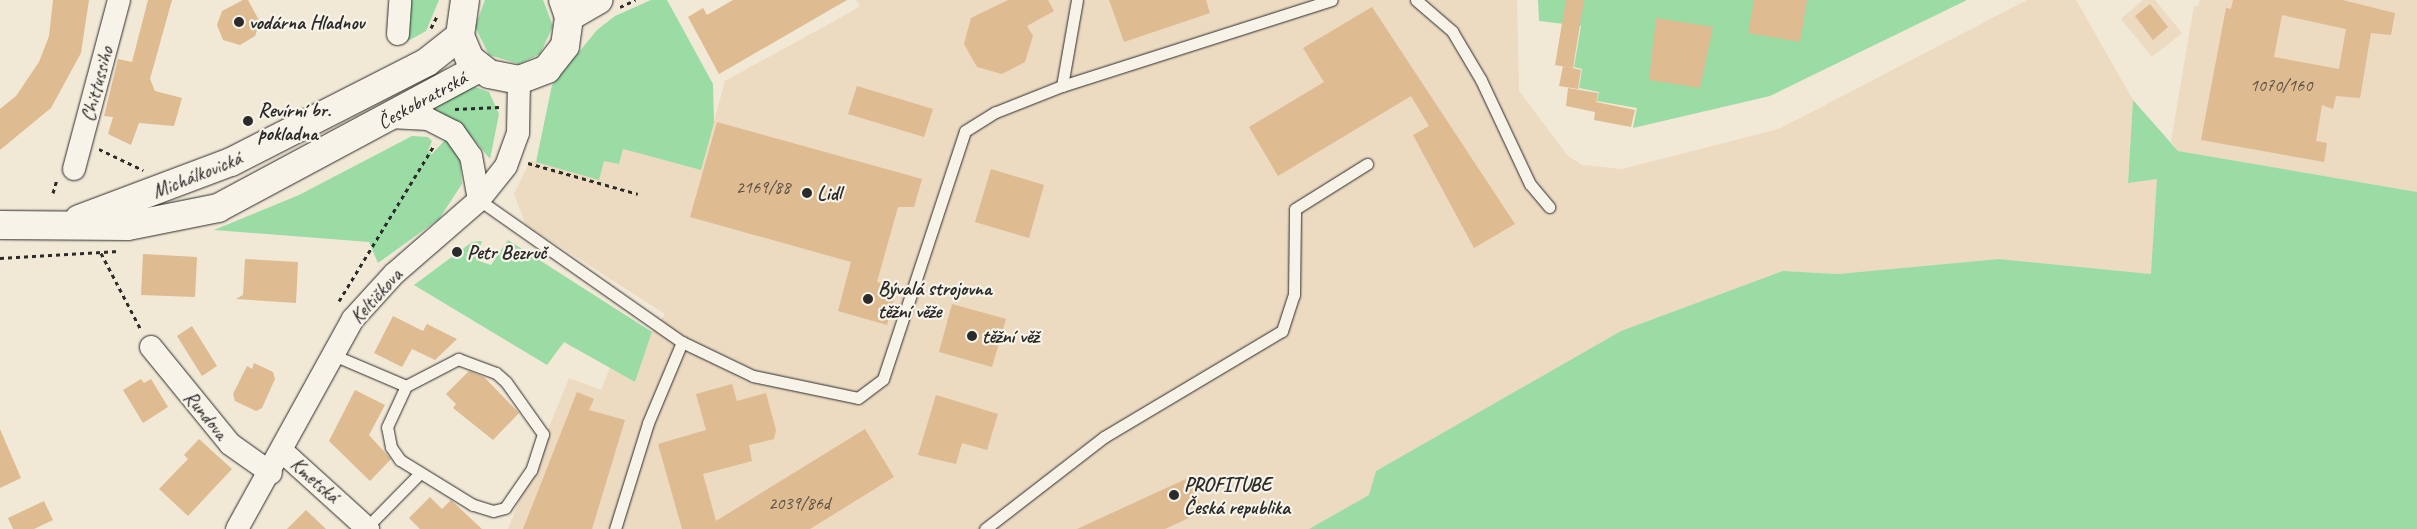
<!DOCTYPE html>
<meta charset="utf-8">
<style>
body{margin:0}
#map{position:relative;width:2417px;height:529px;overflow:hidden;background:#f2e8d6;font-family:Caveat,sans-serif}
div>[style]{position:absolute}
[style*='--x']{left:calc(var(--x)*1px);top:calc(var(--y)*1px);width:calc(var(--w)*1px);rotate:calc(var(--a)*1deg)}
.built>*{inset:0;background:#ecdac1}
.green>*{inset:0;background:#9bdba4}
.building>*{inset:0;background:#debb90}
.path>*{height:3px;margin-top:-1.5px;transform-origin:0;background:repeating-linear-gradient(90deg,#2b2b2b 0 4px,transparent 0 8px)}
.roads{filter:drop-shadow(0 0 1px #2b2b2b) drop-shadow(0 0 1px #2b2b2b)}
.service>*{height:11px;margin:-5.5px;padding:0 5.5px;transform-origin:5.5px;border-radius:5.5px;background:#f7f3e8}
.minor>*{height:22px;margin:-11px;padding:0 11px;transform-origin:11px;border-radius:11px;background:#f7f3e8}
.tertiary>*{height:28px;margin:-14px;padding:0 14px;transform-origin:14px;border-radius:14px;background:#f7f3e8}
.dots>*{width:14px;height:14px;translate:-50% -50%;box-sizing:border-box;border:2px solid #f7f3e8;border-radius:50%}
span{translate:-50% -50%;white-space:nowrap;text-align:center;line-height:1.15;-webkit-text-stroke:4.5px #f7f3e8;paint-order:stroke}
.number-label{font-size:18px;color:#584f44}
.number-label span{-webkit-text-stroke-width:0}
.poi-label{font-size:20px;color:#2b2b2b;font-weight:700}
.left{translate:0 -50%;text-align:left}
.street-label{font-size:20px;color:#2b2b2b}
</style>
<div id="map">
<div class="built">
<i style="clip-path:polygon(856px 0,1517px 0,1519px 91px,1568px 156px,1582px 165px,1622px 169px,1779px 129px,2027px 0,2076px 0,2133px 100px,2128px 182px,2157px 179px,2158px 252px,2151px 274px,1999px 259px,1838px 274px,1783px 271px,1621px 331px,1376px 471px,1369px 495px,1309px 529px,508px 529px,569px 378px,601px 390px,610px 368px,635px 382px,652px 332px,665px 314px,526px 225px,514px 194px,530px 161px,604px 161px,623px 149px,701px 170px,725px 81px,854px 10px,860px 6px)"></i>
<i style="clip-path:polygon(2143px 0,2155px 0,2182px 33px,2152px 57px,2121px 19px)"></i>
<i style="clip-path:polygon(2200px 0,2417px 0,2417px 192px,2178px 151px,2171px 141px,2194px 6px,2198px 6px)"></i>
</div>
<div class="green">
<i style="clip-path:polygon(409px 0,439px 0,426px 31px,406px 42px)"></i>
<i style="clip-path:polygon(485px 0,543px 0,553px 26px,540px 54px,519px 64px,489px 55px,475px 27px)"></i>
<i style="clip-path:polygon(651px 0,667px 0,713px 84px,714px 123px,701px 170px,623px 149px,619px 164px,604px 161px,599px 180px,536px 162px,552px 85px,597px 30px,615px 16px)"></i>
<i style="clip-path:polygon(1538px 0,1967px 0,1770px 96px,1633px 128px,1637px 108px,1597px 101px,1599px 92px,1579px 88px,1582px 69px,1574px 67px,1581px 26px,1539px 21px)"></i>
<i style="clip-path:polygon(470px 85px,489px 92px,499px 114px,490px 159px,459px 122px,428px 107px)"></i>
<i style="clip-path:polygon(2133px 100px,2178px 151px,2417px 192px,2417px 529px,1309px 529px,1369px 495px,1376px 471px,1621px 331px,1783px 271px,1838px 274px,1999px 259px,2151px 274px,2157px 179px,2128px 183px)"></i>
<i style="clip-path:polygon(412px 136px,428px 137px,432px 141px,428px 151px,432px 154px,446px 139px,460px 159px,462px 184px,439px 219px,378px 263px,369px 242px,214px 230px,299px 195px)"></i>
<i style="clip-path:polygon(508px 240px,652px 332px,635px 382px,564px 342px,547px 365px,414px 285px,472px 242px,482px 241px,476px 260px,491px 265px)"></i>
</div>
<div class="building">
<i style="clip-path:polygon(53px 0,89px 0,81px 53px,51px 108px,0 150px,0 109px,16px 96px,39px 62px,49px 36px)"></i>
<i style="clip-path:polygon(148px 0,172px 0,150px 79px,155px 91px,182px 98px,174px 126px,139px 123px,131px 145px,108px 134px,113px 117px,104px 116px,118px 59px,132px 62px)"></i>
<i style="clip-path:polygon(243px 0,248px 0,260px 22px,255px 36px,240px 45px,223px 40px,217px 25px,222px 11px)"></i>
<i style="clip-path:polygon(733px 0,847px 0,719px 74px,688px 17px,703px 8px,707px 15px)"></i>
<i style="clip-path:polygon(1008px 0,1048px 0,1054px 11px,1027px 26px,1033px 36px,1025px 62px,1002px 74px,977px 67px,964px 44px,971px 18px)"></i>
<i style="clip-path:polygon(1109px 0,1206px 0,1210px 13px,1124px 42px)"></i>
<i style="clip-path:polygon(1566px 0,1584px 0,1573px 68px,1555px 65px)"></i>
<i style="clip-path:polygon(1754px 0,1807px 0,1800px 42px,1748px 33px)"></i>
<i style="clip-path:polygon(evenodd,2233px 0,2343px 0,2395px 13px,2391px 35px,2371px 33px,2360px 98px,2336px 96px,2333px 109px,2322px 105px,2316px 141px,2327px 143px,2324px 162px,2201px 140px,2226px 8px,2231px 9px,2233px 0,2282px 15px,2346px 29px,2339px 69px,2274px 57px,2282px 15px)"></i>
<i style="clip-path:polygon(2150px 4px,2168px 27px,2153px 40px,2135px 16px)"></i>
<i style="clip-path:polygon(1372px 7px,1515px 224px,1474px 248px,1413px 135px,1429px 126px,1411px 96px,1278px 176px,1249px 127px,1324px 82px,1303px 48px)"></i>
<i style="clip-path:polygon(1656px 18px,1713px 27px,1700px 88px,1649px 80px)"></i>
<i style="clip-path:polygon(1563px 66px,1581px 70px,1578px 89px,1559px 86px)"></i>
<i style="clip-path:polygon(857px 86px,933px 109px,924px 137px,848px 114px)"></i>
<i style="clip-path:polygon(1568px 88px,1598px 93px,1595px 110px,1596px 102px,1635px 110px,1631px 127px,1594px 120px,1595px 112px,1566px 106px)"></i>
<i style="clip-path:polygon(717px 122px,922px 179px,914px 207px,898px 207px,877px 282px,897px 288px,887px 325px,838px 311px,851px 262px,690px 217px)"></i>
<i style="clip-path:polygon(991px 169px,1044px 185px,1029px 238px,975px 222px)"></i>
<i style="clip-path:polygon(143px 254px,197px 257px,195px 297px,141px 295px)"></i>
<i style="clip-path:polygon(245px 259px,298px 262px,296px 303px,236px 299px,243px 295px)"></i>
<i style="clip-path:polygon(952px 304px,1006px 319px,992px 367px,939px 352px)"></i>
<i style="clip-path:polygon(393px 316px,423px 331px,427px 324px,457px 339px,435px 360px,412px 349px,402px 367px,374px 353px)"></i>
<i style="clip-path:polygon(192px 326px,217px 366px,202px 376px,177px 336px)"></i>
<i style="clip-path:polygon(254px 363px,273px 372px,275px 379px,262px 408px,256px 411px,235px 401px,233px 394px,247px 366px,252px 369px)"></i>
<i style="clip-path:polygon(469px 371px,484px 377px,519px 413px,493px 440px,453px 408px,456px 404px,446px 394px)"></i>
<i style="clip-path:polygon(141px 379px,144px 383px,151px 379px,168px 407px,143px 423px,123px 390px)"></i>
<i style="clip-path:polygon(732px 384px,737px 401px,766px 393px,776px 430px,774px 439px,749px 445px,752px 461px,703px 474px,716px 521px,865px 429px,894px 477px,810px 529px,682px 529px,658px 444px,706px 430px,696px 394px)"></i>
<i style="clip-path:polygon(355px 390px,385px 405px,369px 435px,391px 459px,370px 481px,329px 441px)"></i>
<i style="clip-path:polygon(577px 392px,594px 399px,589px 410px,625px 420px,592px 529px,523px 529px)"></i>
<i style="clip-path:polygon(936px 395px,998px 414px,987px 450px,962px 443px,956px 464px,918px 455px)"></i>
<i style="clip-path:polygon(0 429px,21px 478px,0 488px)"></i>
<i style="clip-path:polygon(199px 439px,232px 469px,188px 516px,159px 489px,188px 459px,184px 455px)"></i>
<i style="clip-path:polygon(1188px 478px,1204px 511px,1165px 529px,1077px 529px)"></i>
<i style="clip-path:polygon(430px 497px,442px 509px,451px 500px,482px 529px,420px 529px,409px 518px)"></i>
<i style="clip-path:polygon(44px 501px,53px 520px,34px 529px,13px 529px,8px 518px)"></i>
<i style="clip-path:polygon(306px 510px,326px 529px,287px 529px)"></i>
</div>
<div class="path">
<i style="--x:620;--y:7;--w:17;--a:-25"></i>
<i style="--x:431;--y:28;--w:13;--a:-63"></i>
<i style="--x:455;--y:109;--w:44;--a:-2.6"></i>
<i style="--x:99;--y:149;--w:49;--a:25.5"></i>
<i style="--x:528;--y:163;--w:114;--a:15.7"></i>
<i style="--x:53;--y:193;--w:15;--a:-74"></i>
<i style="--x:101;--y:253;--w:87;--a:62.5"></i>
<i style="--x:0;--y:258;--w:119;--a:-3.4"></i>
<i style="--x:339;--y:301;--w:184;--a:-58.6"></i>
</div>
<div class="roads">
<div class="service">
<i style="--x:1416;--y:0;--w:48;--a:40.7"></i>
<i style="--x:1452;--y:31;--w:57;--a:59.4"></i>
<i style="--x:1481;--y:80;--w:115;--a:64.8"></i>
<i style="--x:1530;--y:184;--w:30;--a:50"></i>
<i style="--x:1062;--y:86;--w:283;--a:-17.7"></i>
<i style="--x:479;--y:200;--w:248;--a:35"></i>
<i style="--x:682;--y:342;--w:79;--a:25.6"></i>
<i style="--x:753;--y:376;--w:107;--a:11.8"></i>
<i style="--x:858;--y:398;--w:31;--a:-37"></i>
<i style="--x:883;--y:379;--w:261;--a:-71.7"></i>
<i style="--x:965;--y:131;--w:36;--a:-32"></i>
<i style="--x:996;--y:112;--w:71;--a:-21.5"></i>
<i style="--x:1062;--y:86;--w:87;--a:-80.1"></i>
<i style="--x:331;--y:354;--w:82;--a:23.1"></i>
<i style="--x:406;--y:386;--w:59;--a:-27.4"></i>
<i style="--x:458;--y:359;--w:40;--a:20.2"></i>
<i style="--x:496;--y:373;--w:13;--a:42"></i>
<i style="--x:506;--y:382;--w:64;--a:54.6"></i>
<i style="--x:543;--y:434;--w:38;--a:108"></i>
<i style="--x:531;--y:470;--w:46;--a:124.4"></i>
<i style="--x:505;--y:508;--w:12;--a:166"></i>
<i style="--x:493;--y:511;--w:21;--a:-163"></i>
<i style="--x:473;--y:505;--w:86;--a:-148.3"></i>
<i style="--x:400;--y:460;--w:16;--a:-125"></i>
<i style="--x:391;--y:447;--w:20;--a:-101"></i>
<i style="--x:387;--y:427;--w:45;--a:-65.1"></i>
<i style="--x:366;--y:528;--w:77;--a:-45.5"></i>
<i style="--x:615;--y:529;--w:111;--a:-72.7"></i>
<i style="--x:648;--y:423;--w:88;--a:-67.2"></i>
<i style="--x:985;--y:529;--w:150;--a:-37.7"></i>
<i style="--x:1104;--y:437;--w:207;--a:-30.8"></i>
<i style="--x:1282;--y:331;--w:38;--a:-72"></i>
<i style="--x:1294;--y:295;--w:86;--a:-89.3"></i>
<i style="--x:1295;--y:209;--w:85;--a:-32"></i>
</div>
<div class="minor">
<i style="--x:398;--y:34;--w:32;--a:-86"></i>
<i style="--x:390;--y:117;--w:38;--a:3"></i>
<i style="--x:428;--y:119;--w:29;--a:27"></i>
<i style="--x:454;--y:132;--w:29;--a:55"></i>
<i style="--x:471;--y:156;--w:45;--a:79.7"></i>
<i style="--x:74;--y:169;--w:175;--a:-75.1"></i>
<i style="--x:151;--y:347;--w:125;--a:50.8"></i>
<i style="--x:230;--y:444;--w:50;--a:35.3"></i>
<i style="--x:283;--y:452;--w:115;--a:42.2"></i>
<i style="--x:237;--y:529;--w:240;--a:-61.1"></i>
<i style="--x:353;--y:319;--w:61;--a:-47.7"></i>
<i style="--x:394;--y:274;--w:113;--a:-41"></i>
<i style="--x:479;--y:200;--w:43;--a:-51.5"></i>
<i style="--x:506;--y:166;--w:35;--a:-70"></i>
<i style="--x:518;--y:133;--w:53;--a:-88.9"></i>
</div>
<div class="tertiary">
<i style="--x:465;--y:0;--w:36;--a:98"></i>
<i style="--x:460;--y:36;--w:25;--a:67"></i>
<i style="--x:470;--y:59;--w:24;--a:38"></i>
<i style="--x:489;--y:74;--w:31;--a:11"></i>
<i style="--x:519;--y:80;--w:30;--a:-21"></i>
<i style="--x:547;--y:69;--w:29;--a:-52"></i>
<i style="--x:565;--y:46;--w:29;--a:-82"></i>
<i style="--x:569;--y:17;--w:18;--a:-109"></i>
<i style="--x:569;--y:17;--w:34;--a:-30"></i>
<i style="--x:79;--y:219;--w:162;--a:-20.6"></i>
<i style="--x:231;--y:162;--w:220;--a:-27"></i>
<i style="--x:427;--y:62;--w:42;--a:-38.2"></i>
<i style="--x:0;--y:225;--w:128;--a:0.4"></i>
<i style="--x:128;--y:226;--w:92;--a:-11.3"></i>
<i style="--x:218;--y:208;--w:296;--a:-28.2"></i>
</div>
</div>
<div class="dots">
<i style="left:239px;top:22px;background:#2b2b2b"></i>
<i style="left:248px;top:121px;background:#2b2b2b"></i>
<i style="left:807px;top:193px;background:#2b2b2b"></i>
<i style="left:457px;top:252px;background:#2b2b2b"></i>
<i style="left:868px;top:299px;background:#2b2b2b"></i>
<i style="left:972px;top:336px;background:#2b2b2b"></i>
<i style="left:1174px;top:495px;background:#2b2b2b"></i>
</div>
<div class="number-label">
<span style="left:2281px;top:85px">1070/160</span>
<span style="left:763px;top:187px">2169/88</span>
<span style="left:799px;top:503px">2039/86d</span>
</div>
<div class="poi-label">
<span class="left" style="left:249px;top:22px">vodárna Hladnov</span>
<span class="left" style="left:258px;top:122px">Revírní br.<br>pokladna</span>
<span class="left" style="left:817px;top:193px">Lidl</span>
<span class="left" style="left:467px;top:252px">Petr Bezruč</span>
<span class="left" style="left:878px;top:300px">Bývalá strojovna<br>těžní věže</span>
<span class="left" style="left:982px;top:336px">těžní věž</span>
<span class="left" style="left:1184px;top:496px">PROFITUBE<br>Česká republika</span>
</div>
<div class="street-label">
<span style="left:97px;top:84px;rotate:-75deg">Chittussiho</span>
<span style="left:422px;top:100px;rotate:-29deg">Českobratrská</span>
<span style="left:197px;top:175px;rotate:-22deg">Michálkovická</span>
<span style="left:376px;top:296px;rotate:-48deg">Keltičkova</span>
<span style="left:206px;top:415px;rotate:50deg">Rundova</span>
<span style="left:315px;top:480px;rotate:42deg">Kmetská</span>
</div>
</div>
